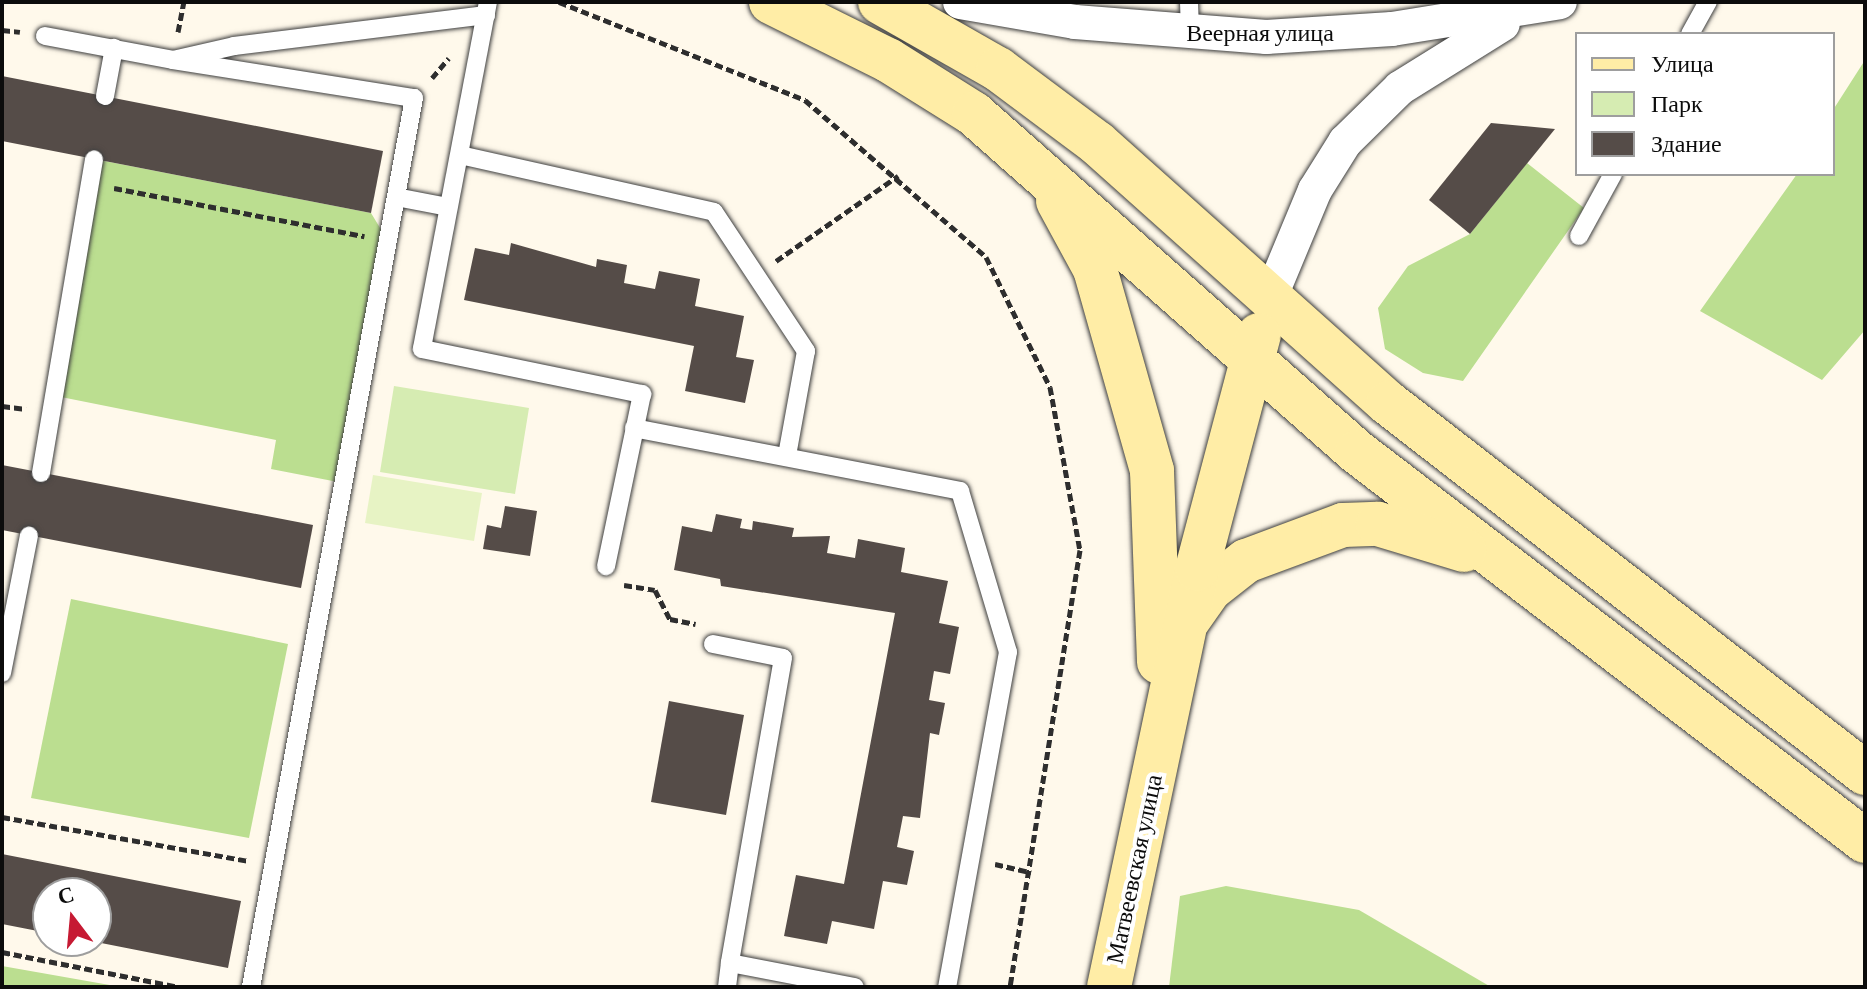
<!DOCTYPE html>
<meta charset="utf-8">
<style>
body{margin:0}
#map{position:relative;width:1867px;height:989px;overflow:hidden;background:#fff9eb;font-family:"Crimson Pro",serif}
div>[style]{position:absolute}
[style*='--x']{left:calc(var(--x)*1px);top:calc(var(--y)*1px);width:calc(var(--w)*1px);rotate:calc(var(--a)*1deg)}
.green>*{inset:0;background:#d6ecb2}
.forest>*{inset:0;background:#bbde90}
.pitch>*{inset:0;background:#e7f3c4}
.building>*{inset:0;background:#554c48}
.path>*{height:5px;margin-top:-2.5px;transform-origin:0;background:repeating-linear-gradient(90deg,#2e2e2e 0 8px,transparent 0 12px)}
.roads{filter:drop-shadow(0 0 2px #3f3f3f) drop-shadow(0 0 2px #3f3f3f)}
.lane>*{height:18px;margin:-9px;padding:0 9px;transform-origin:9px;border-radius:9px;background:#fff}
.street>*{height:34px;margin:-17px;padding:0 17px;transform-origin:17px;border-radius:17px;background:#fff}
.secondary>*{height:44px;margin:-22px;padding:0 22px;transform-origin:22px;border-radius:22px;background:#ffeda6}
span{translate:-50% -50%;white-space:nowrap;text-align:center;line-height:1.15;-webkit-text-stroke:8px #fff;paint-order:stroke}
.street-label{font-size:24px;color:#0c0c0c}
.frame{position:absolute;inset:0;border:4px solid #0c0c0c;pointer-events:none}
.legend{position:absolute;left:1575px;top:32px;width:260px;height:144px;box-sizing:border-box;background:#fff;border:2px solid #9e9e9e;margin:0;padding:10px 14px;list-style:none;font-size:24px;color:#0c0c0c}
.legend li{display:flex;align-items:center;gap:16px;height:40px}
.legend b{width:40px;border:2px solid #9e9e9e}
.north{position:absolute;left:32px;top:877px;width:80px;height:80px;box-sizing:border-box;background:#fff;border:2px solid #9e9e9e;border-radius:50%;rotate:344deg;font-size:22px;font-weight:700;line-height:32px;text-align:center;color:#0c0c0c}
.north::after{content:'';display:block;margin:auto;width:28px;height:36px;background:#c61a33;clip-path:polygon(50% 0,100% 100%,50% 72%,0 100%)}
</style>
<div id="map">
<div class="green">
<i style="clip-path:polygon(394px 386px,529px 408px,515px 494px,380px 472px)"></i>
</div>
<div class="forest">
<i style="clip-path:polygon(1865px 60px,1865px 330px,1822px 380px,1700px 311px,1797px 174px,1833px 174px,1833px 110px)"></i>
<i style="clip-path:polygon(94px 159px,371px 213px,388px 241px,343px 483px,271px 469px,276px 440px,56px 396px)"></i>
<i style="clip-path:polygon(1527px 163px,1584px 208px,1463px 381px,1423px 373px,1385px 349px,1378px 308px,1408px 266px,1470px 234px)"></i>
<i style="clip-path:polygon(71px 599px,288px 644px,249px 838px,31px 798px)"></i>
<i style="clip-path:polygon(1226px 886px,1359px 910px,1491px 987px,1169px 987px,1180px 896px)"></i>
<i style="clip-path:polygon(2px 966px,121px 987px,2px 987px)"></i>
</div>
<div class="pitch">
<i style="clip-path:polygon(373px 475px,482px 493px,474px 541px,365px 523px)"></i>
</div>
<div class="building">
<i style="clip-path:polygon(2px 76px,383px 151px,371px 213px,2px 141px)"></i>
<i style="clip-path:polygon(1491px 123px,1555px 129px,1470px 234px,1429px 200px)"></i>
<i style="clip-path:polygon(511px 243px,596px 267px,597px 259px,627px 265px,624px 283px,655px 289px,659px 271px,700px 279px,695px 306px,744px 316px,736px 357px,754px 360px,745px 403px,685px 391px,694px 346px,464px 300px,475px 248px,509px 255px)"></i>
<i style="clip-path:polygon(2px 465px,313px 525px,301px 588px,2px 530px)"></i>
<i style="clip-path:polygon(505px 506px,537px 511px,530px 556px,483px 549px,487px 525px,501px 528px)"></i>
<i style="clip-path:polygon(716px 514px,742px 519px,740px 528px,752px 530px,753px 521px,794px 528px,792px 537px,830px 536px,827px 553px,855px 558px,858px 539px,905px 548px,901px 572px,948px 581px,939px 623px,959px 627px,950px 674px,934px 671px,929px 700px,945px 703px,939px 735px,930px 733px,920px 818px,903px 816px,897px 847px,914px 851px,907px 885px,883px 881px,874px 929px,832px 921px,827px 944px,784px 936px,796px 875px,844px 884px,895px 613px,721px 586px,720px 579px,674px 570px,682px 526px,712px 532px)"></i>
<i style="clip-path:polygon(669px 701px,744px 715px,726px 815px,651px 802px)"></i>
<i style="clip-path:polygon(2px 854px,241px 901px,228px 968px,96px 942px,96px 893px,48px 893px,48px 933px,2px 924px)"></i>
</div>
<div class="path">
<i style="--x:559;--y:2;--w:265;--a:21.7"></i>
<i style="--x:805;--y:100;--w:240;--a:40.9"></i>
<i style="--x:986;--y:257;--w:145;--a:63.8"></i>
<i style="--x:1050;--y:387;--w:166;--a:79.6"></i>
<i style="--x:1080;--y:550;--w:443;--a:99.1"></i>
<i style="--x:2;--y:30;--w:18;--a:6"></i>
<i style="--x:178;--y:32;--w:31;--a:-79"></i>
<i style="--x:432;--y:78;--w:26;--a:-50"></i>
<i style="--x:114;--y:188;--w:255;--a:10.9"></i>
<i style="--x:776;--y:261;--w:149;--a:-34.9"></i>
<i style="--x:2;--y:406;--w:24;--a:7"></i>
<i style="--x:624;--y:585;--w:31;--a:9"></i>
<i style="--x:655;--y:590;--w:33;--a:63"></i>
<i style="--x:670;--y:619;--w:26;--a:11"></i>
<i style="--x:2;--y:817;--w:250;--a:10.1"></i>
<i style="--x:995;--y:864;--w:37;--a:13"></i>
<i style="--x:2;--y:952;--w:179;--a:11.2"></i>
</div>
<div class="roads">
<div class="lane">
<i style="--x:488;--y:2;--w:353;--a:100.8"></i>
<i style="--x:422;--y:349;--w:225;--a:11.6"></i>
<i style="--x:642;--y:394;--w:176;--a:101.8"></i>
<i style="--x:1189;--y:2;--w:33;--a:88"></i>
<i style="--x:1690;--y:34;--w:37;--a:-61"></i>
<i style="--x:45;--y:36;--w:130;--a:10.6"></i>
<i style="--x:173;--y:60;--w:63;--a:-12.9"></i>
<i style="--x:234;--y:46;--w:254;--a:-7"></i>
<i style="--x:173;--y:60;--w:244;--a:9"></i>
<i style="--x:414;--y:98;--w:904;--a:100.39"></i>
<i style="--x:105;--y:96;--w:49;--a:-79.4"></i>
<i style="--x:460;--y:155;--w:260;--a:12.6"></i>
<i style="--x:714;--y:212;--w:167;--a:56.5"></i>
<i style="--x:806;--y:351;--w:107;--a:100.3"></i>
<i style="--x:396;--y:197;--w:53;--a:10.9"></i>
<i style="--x:1579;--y:236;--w:71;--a:-61.3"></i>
<i style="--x:634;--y:428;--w:332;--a:10.9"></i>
<i style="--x:960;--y:491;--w:168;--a:73.4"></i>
<i style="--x:1008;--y:652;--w:341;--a:100.3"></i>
<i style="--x:41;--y:473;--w:318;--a:-80.4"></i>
<i style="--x:713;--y:644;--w:71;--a:11.3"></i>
<i style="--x:783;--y:658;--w:310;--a:99.9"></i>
<i style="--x:730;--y:963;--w:127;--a:10.9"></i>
<i style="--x:2;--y:673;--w:140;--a:-78.9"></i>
<i style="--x:727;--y:987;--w:24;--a:-83"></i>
</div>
<div class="street">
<i style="--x:960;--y:2;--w:117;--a:9.9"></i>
<i style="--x:1075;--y:22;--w:192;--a:4.5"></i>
<i style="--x:1266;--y:37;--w:126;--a:-3.6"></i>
<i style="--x:1392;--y:29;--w:170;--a:-9.1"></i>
<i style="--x:1270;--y:298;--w:117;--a:-67.4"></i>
<i style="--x:1315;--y:190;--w:57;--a:-58"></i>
<i style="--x:1345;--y:142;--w:77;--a:-44.5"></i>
<i style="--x:1400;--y:88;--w:121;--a:-31.9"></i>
</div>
<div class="secondary">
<i style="--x:771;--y:2;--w:131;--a:26.4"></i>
<i style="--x:888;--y:60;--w:102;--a:32.1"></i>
<i style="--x:974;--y:114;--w:511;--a:41.43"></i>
<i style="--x:1357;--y:452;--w:640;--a:37.44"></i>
<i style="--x:880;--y:2;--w:136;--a:29.6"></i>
<i style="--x:998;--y:69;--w:124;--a:36.8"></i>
<i style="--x:1097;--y:143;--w:390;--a:41.8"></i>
<i style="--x:1388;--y:403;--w:604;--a:37.8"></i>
<i style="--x:1058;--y:201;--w:77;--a:61.4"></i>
<i style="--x:1095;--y:269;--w:210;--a:74.2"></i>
<i style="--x:1152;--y:471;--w:191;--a:87.9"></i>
<i style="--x:1189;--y:619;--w:35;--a:-55"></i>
<i style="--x:1209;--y:590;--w:47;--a:-38.1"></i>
<i style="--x:1246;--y:561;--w:103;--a:-20.4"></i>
<i style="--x:1343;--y:525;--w:35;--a:-2"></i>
<i style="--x:1378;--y:524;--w:90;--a:16.8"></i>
<i style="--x:1109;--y:987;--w:427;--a:-78.1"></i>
<i style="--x:1197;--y:569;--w:242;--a:-75.2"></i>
</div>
</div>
<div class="street-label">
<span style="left:1260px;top:33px">Веерная улица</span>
<span style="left:1134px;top:869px;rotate:-78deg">Матвеевская улица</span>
</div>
<div class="frame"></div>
<ul class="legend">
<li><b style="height:10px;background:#ffeda6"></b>Улица</li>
<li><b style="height:22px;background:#d6ecb2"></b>Парк</li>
<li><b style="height:22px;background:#554c48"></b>Здание</li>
</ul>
<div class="north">С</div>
</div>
